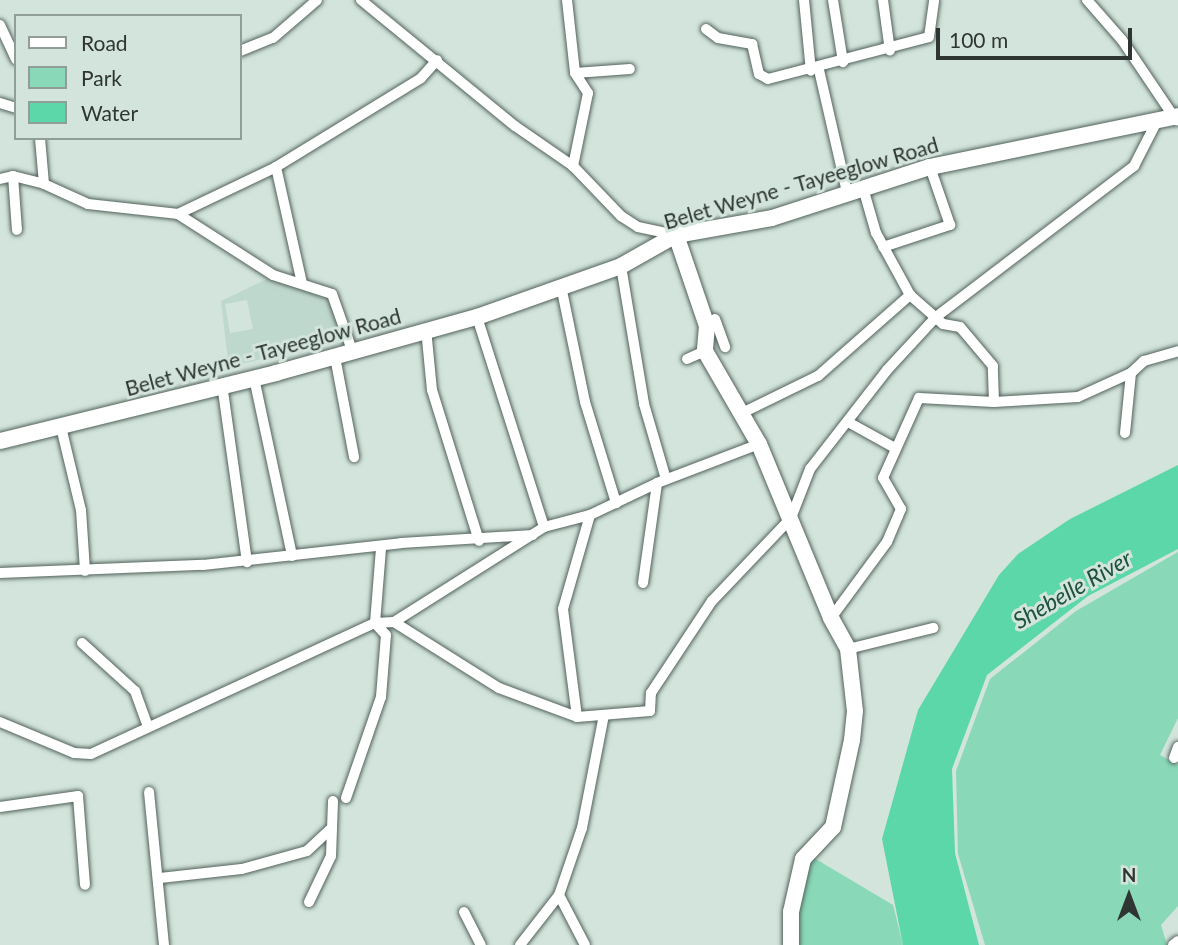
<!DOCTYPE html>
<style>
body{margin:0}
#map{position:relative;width:1178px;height:945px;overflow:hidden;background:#d2e4db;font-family:Lato,sans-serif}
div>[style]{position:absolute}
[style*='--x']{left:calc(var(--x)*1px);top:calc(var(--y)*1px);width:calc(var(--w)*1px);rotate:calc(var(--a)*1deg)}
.built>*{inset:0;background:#bfd8cd}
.green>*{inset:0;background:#89d8b7}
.water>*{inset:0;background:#5bd7a9}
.roads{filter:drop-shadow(0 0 2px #52625b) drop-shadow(0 0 2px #52625b)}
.street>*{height:10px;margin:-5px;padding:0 5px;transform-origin:5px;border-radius:5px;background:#fff}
.secondary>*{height:16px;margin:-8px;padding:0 8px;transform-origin:8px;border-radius:8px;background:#fff}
span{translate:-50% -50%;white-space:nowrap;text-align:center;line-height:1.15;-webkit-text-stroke:6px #d2e4db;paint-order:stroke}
.street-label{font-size:21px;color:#2e3532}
.water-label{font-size:23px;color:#1e513e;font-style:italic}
.legend{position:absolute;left:14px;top:14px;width:228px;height:126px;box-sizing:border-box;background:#d2e4db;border:2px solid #909e97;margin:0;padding:9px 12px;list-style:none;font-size:21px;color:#2e3532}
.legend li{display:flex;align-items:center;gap:14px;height:35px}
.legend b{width:35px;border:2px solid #909e97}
.north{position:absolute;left:1094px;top:861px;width:70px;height:70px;-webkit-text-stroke:5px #d2e4db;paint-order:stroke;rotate:0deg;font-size:19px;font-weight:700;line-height:28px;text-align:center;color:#2e3532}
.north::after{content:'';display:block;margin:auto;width:24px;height:32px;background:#2e3532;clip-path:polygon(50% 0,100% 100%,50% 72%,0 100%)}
.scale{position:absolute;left:936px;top:28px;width:196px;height:32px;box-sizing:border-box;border:4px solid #2e3532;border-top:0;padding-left:9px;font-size:21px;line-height:24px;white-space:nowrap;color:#2e3532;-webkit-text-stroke:5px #d2e4db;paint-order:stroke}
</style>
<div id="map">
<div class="built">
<i style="clip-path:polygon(evenodd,269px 278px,339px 303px,343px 332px,330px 342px,238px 365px,228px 361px,221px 301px,269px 278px,247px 300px,253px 329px,230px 333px,225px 304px,247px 300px)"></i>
</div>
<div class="green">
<i style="clip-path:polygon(1178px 552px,1178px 718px,1160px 755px,1178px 765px,1178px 906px,1161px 925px,1167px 945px,985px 945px,958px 854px,956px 771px,990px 679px,1076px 611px)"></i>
<i style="clip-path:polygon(814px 858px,893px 905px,903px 945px,799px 945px,796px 908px,805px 863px)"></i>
</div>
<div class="water">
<i style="clip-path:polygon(1178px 465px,1178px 549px,1088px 596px,987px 675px,952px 769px,955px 853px,979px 945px,903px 945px,882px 839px,918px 710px,999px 575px,1018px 554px,1070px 519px)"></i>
</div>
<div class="roads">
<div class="street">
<i style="--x:361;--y:0;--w:199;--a:39.3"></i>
<i style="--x:515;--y:126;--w:70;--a:34.6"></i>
<i style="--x:573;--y:166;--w:69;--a:46.2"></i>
<i style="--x:621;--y:216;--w:20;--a:33"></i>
<i style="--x:638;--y:227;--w:39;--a:12"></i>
<i style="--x:567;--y:0;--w:73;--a:83.7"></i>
<i style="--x:575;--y:73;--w:24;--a:57"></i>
<i style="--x:588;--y:93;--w:75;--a:101.6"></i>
<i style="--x:804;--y:0;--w:71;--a:84.4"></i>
<i style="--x:833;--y:0;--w:63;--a:80.8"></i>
<i style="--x:883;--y:0;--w:51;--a:82.2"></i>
<i style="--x:1087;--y:0;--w:53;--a:48.8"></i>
<i style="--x:1122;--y:40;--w:97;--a:56"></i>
<i style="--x:0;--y:25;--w:38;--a:65"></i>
<i style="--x:706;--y:29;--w:15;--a:37"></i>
<i style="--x:718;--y:38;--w:35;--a:10"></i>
<i style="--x:752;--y:44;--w:31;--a:77"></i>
<i style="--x:759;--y:74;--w:10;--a:29"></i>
<i style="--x:768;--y:79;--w:166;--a:-14.6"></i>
<i style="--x:929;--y:37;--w:37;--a:-82"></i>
<i style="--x:240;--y:51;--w:35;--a:-22"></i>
<i style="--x:273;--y:38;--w:58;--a:-40.8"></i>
<i style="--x:819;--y:70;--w:125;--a:77.1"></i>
<i style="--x:575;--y:73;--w:55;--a:-4.2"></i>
<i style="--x:0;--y:103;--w:17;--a:17"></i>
<i style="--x:40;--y:138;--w:46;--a:85"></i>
<i style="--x:276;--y:167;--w:119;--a:77.4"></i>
<i style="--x:13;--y:176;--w:54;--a:85.8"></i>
<i style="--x:0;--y:179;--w:13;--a:-13"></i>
<i style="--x:13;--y:176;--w:32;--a:14"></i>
<i style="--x:44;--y:184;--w:48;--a:24.4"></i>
<i style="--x:88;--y:204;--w:91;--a:6.3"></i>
<i style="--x:178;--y:214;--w:113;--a:32.7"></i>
<i style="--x:273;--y:275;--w:62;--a:17.9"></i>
<i style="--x:332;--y:294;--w:63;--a:70.4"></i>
<i style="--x:178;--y:214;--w:109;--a:-25.6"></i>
<i style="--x:276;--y:167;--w:170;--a:-31.5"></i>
<i style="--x:421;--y:78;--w:24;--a:-48"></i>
<i style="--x:883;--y:247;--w:71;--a:-18.2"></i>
<i style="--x:950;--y:225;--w:61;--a:-109"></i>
<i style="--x:621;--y:266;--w:140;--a:80.5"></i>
<i style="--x:644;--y:404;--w:78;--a:73.7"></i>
<i style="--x:561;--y:286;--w:118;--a:78.3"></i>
<i style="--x:585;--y:402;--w:106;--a:72.9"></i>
<i style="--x:477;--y:317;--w:220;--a:72.3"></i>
<i style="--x:715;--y:319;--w:30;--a:70"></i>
<i style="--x:426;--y:329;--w:61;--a:84.4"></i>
<i style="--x:432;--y:390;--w:158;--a:72.7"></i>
<i style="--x:335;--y:357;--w:102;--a:79.2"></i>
<i style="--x:687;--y:359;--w:20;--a:-24"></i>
<i style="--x:254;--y:378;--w:182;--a:77.9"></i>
<i style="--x:222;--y:384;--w:180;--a:82"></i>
<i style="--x:994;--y:402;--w:84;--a:-3.4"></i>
<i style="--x:1078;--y:397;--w:58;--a:-24.4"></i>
<i style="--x:1131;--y:373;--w:18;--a:-43"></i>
<i style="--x:1144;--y:361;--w:35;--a:-16"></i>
<i style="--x:740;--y:414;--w:87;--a:-26"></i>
<i style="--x:818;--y:376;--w:123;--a:-41.4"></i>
<i style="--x:848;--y:422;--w:54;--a:29"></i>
<i style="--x:61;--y:427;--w:85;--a:76.5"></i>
<i style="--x:81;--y:510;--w:61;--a:86.2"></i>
<i style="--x:1125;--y:433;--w:60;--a:-84.3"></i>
<i style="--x:0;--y:573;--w:203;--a:-2.3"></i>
<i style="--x:203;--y:565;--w:199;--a:-6.3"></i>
<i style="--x:401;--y:543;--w:132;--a:-3.5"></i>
<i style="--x:643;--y:583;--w:101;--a:-82"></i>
<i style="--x:831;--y:618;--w:94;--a:-53.6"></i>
<i style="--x:887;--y:542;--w:36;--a:-67"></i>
<i style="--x:901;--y:509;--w:36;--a:-120"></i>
<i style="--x:883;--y:478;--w:88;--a:-65.8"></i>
<i style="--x:919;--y:398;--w:75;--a:3.1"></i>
<i style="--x:994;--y:402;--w:36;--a:-92"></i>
<i style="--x:993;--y:366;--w:51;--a:-130.2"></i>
<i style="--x:960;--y:327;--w:17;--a:-170"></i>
<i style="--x:943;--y:324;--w:44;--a:-138.7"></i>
<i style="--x:910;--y:295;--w:71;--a:-118.7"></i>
<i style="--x:876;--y:233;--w:47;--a:-106.1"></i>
<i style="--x:394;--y:622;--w:124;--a:32.2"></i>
<i style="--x:499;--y:688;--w:83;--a:20.4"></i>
<i style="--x:577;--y:717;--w:73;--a:-4.7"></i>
<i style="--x:650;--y:711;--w:18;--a:-87"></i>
<i style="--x:651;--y:693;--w:110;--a:-56.5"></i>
<i style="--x:712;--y:601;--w:115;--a:-46.4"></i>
<i style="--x:791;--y:518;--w:53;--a:-68.8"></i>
<i style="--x:810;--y:469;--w:125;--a:-52.1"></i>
<i style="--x:887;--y:370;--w:72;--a:-47.2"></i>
<i style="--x:936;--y:317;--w:249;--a:-37.3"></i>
<i style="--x:1134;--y:166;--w:51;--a:-62.9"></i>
<i style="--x:82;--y:643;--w:72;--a:42.2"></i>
<i style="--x:135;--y:691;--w:38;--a:70"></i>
<i style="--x:848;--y:649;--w:88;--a:-13.9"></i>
<i style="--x:577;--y:717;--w:109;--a:-97.4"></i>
<i style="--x:563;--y:609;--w:98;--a:-74"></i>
<i style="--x:0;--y:722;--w:80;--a:22.7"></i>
<i style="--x:74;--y:753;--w:17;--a:3"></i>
<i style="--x:91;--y:754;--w:313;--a:-24.8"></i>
<i style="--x:375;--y:623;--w:19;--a:-3"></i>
<i style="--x:394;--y:622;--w:178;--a:-32.3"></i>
<i style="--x:544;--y:527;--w:48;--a:-14.6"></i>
<i style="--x:590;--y:515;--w:74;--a:-25.5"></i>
<i style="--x:657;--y:483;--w:109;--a:-20.9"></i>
<i style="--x:1174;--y:758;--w:12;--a:-70"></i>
<i style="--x:149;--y:792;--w:154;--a:84.4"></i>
<i style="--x:346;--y:798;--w:107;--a:-70.9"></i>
<i style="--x:381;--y:697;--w:62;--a:-85.4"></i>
<i style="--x:386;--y:635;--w:16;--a:-133"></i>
<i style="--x:375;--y:623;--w:74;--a:-85.4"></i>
<i style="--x:0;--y:807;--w:79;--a:-8"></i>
<i style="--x:78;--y:796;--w:89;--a:85.5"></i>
<i style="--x:160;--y:878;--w:82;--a:-6.3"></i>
<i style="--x:242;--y:869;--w:67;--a:-15.5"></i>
<i style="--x:307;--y:851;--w:33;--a:-43"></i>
<i style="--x:559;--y:895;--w:56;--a:62.5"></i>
<i style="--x:309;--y:902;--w:51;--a:-64.4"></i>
<i style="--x:331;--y:856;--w:55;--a:-87.9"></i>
<i style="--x:464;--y:912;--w:37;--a:63"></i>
<i style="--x:520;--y:945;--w:63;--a:-52"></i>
<i style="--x:559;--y:895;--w:71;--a:-71.1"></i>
<i style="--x:582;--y:828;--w:115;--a:-79"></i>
<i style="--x:1173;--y:945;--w:6;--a:-39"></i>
</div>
<div class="secondary">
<i style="--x:676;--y:235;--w:96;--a:71.2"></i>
<i style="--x:707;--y:326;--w:25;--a:95"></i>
<i style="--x:705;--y:351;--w:108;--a:59.9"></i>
<i style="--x:759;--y:444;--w:188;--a:67.5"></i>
<i style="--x:831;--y:618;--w:35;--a:61"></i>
<i style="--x:848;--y:649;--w:62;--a:83.6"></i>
<i style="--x:855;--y:711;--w:29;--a:96"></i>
<i style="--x:852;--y:740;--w:89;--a:102.3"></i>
<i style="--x:833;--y:827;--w:44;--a:133.2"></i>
<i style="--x:803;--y:859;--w:54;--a:102.8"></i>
<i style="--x:791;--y:912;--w:33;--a:90"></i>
<i style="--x:0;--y:441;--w:284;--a:-13.8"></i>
<i style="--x:276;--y:373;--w:209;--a:-15.6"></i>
<i style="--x:477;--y:317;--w:153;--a:-19.5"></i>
<i style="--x:621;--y:266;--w:63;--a:-29.4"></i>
<i style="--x:676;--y:235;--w:97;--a:-10"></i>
<i style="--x:772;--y:218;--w:166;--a:-17.9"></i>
<i style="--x:930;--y:167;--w:253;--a:-11.6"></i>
</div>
</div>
<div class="street-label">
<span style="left:801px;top:183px;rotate:-16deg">Belet Weyne - Tayeeglow Road</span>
<span style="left:263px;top:352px;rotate:-15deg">Belet Weyne - Tayeeglow Road</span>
</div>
<div class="water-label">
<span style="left:1072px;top:589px;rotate:-30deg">Shebelle River</span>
</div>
<ul class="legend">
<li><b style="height:9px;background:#fff"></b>Road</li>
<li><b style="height:19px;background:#89d8b7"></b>Park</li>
<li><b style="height:19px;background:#5bd7a9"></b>Water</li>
</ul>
<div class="north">N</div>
<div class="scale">100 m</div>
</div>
